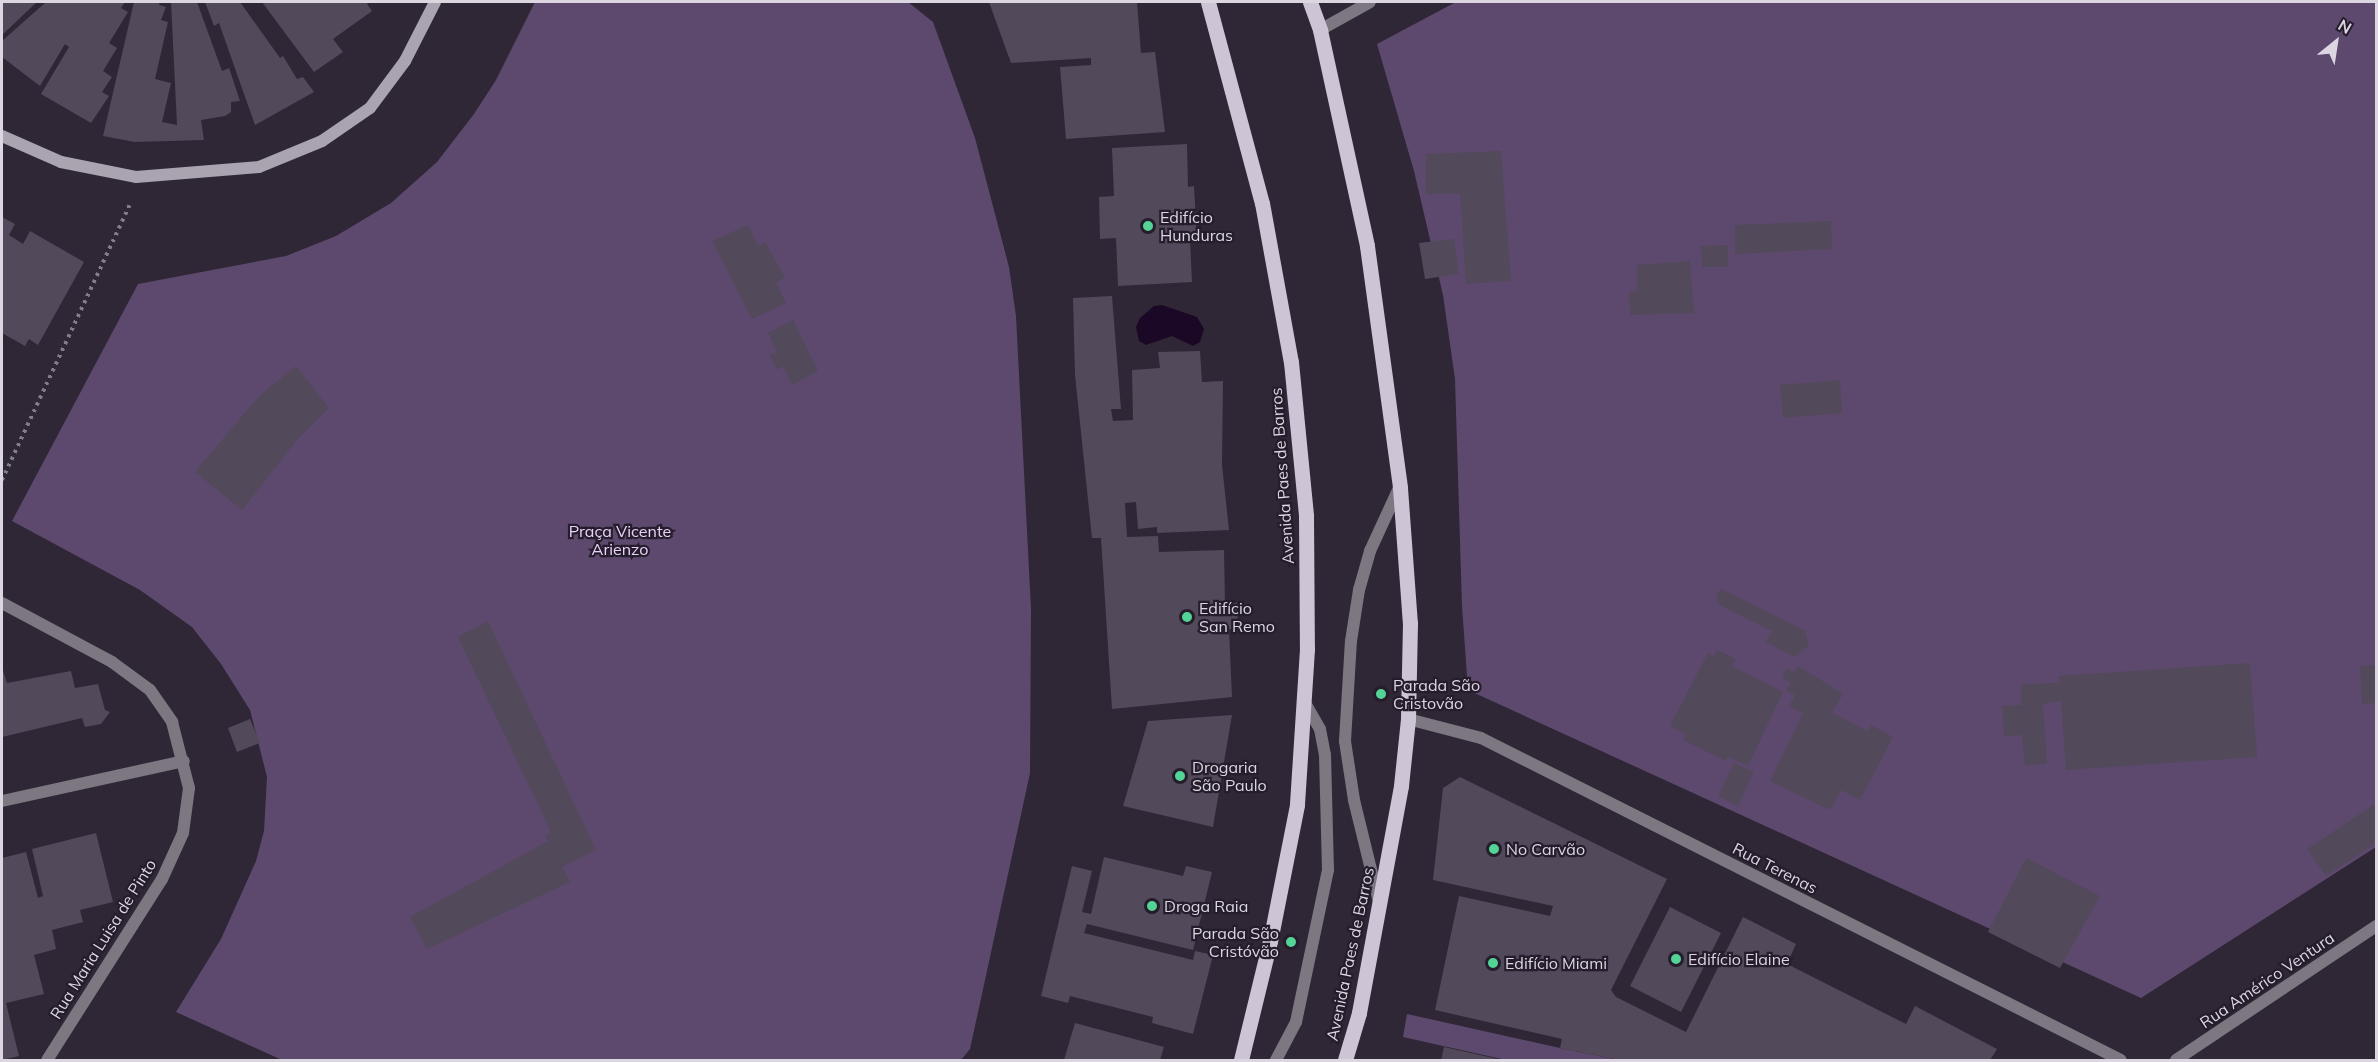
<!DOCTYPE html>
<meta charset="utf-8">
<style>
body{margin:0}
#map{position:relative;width:2378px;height:1062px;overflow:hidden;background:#2f2736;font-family:Mulish,sans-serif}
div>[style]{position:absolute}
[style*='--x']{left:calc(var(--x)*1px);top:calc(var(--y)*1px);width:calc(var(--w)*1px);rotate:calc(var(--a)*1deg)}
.green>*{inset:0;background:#5d496e}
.water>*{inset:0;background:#1b0827}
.building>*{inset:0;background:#52495a}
.path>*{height:4px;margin-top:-2px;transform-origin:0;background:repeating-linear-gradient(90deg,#837c89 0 3px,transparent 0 7.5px)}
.lane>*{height:12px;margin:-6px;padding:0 6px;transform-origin:6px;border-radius:6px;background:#7c7780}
.street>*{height:12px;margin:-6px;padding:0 6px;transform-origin:6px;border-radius:6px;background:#7c7780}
.secondary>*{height:12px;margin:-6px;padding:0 6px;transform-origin:6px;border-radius:6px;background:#aaa3b0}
.primary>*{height:15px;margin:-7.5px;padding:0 7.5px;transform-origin:7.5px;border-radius:7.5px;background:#cdc4d5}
.dots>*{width:16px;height:16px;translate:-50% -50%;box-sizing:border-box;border:3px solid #261d2c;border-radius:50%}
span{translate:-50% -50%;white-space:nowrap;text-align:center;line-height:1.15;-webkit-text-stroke:4.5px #261d2c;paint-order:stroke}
.poi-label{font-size:16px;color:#dcd6e1}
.left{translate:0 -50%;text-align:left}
.right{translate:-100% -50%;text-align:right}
.street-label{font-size:16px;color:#dcd6e1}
.park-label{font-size:16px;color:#e8d4fa}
.frame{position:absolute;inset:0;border:3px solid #dcd6e1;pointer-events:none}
.north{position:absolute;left:2306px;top:12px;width:60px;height:60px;-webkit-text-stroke:4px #261d2c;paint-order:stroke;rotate:30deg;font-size:16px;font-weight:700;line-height:24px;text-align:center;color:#dcd6e1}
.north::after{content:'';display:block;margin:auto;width:21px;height:27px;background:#dcd6e1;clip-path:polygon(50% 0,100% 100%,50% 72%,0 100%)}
</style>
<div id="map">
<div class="green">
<i style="clip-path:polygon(535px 2px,908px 2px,933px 22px,975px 138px,1009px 267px,1016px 316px,1031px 609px,1030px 773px,970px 1049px,961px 1060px,282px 1060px,176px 1012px,221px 939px,256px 861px,264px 831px,267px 777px,250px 710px,221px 664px,192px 627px,140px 590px,12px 521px,138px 284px,286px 256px,336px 236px,391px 203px,437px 162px,474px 114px,496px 80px)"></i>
<i style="clip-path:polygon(1456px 2px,2376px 2px,2376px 847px,2141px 998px,1468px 690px,1462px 606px,1455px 379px,1443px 295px,1414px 171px,1377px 44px)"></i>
<i style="clip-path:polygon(1407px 1014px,1560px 1048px,1619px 1060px,1506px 1060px,1403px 1037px)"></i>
</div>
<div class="water">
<i style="clip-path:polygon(1162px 305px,1197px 317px,1204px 329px,1200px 342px,1193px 346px,1172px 336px,1146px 345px,1139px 341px,1136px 327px,1140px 318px,1154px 306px)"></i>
</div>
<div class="building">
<i style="clip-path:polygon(2px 2px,37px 2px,2px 35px)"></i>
<i style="clip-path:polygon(46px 2px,125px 2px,121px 8px,128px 12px,109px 43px,117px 48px,103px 71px,112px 77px,102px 92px,109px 96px,91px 123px,41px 94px,69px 47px,65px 44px,40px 86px,2px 57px,2px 41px)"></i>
<i style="clip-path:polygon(134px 2px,160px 2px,159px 5px,166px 7px,161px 20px,168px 22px,155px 79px,171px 83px,162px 122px,177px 125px,171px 2px,197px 2px,222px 71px,229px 68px,240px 101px,231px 102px,231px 112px,225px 116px,201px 120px,204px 140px,135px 142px,103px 136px)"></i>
<i style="clip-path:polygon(205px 2px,240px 2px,280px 58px,283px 56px,297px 79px,303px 77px,314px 92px,255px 125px,219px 23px,214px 26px)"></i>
<i style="clip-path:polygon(262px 2px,370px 2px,367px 4px,372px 11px,333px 39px,343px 52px,314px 72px)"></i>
<i style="clip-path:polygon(989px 2px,1137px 2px,1141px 53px,1155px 52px,1165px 132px,1066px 139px,1060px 67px,1091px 65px,1091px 58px,1011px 63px)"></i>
<i style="clip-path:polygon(1187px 144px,1188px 187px,1194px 186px,1197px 239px,1190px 240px,1192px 282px,1118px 286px,1116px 238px,1100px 239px,1099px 197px,1114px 196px,1112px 148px)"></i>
<i style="clip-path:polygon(1501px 151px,1511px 281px,1466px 284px,1460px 194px,1426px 194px,1426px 154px)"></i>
<i style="clip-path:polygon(2px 217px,15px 224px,9px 235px,23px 244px,30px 231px,84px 262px,38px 345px,29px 339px,25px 346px,2px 333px)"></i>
<i style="clip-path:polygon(1831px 221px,1832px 249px,1735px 254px,1735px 225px)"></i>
<i style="clip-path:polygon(748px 225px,758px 246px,765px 242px,785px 278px,776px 283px,786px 303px,752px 319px,712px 241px)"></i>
<i style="clip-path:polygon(1454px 239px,1459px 274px,1425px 279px,1419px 243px)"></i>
<i style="clip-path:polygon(1728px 245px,1728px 267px,1702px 267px,1701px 246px)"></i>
<i style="clip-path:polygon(1690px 261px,1694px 313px,1630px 315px,1629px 292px,1637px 291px,1637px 265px)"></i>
<i style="clip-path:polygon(1112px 296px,1121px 409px,1111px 409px,1113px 421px,1133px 420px,1132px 370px,1160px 368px,1158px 352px,1200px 351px,1202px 382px,1223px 381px,1222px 465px,1229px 530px,1157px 533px,1157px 527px,1138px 529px,1136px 502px,1125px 503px,1127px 537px,1158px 536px,1159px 552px,1224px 550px,1225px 604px,1237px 603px,1238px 630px,1229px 629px,1232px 697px,1112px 709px,1101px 538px,1092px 538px,1075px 375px,1073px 298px)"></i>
<i style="clip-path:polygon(793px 320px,818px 371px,792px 385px,783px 366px,777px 370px,770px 355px,777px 352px,768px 333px)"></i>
<i style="clip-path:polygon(296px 366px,329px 408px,297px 440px,242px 510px,195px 472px,258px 397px)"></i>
<i style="clip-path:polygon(1840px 380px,1842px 413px,1783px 418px,1780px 385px)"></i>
<i style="clip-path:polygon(1721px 589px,1805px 631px,1809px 645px,1795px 657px,1766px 642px,1772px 631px,1719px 605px,1716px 596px)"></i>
<i style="clip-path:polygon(488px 621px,596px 850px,562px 867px,570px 882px,427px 949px,410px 917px,548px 841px,545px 835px,551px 832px,458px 637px)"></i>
<i style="clip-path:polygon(1717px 650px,1736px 659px,1732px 666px,1783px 692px,1748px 766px,1728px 757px,1726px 761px,1683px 740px,1686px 734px,1670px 726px,1708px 653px,1714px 656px)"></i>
<i style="clip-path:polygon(2250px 663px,2257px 757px,2066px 770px,2061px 701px,2043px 704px,2047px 764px,2025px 765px,2022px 735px,2004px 736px,2002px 706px,2021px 705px,2021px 684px,2060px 683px,2059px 676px)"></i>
<i style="clip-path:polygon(2376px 665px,2376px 703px,2362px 704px,2360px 666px)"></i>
<i style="clip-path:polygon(1798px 666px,1843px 694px,1832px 713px,1868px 731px,1871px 725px,1893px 737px,1860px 800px,1841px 790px,1830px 810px,1770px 781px,1803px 713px,1789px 706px,1795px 695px,1786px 691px,1791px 683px,1782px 678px,1787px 668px,1794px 672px)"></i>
<i style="clip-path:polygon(2px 667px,7px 683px,71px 671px,75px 688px,98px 684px,105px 710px,110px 712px,101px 724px,85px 727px,82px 718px,2px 737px)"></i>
<i style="clip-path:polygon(1232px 715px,1213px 827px,1123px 806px,1148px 721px)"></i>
<i style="clip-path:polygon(250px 719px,260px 743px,237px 752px,228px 728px)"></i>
<i style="clip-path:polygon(1734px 763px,1754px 772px,1738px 806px,1718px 796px)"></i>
<i style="clip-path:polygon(1460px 777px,1667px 879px,1611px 990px,1616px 997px,1686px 1032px,1743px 917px,1796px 944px,1787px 964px,1906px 1024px,1915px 1006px,1997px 1049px,1990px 1060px,1619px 1060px,1560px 1048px,1562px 1039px,1435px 1010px,1459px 896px,1550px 916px,1553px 906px,1433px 880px,1443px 788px)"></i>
<i style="clip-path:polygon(2376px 803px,2376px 843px,2326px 876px,2307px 849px)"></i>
<i style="clip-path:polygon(96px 833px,113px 902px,80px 910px,83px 922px,52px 930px,56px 949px,34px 955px,44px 994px,6px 1003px,19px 1056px,2px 1060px,2px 858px,26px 852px,38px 898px,43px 896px,32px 849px)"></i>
<i style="clip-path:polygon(1104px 857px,1183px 876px,1186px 866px,1212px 872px,1193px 950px,1087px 924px,1084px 933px,1193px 960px,1195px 951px,1213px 955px,1193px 1034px,1152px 1023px,1153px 1017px,1070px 996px,1068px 1003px,1041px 996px,1072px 866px,1092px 871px,1082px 912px,1091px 914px)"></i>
<i style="clip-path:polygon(2026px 858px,2100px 896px,2060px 968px,1988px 932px)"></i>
<i style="clip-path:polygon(1670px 907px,1721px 933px,1681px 1012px,1630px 986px)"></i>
<i style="clip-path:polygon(1075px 1023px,1164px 1047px,1160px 1060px,1064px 1060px)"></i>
<i style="clip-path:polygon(1444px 1047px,1502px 1060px,1441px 1060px)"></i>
</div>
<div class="path">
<i style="--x:2;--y:480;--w:304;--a:-65.1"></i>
</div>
<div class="lane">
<i style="--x:1379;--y:902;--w:105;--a:-103.8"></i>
<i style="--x:1354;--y:800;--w:60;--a:-98.7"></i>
<i style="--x:1345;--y:741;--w:100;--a:-86.6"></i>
<i style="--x:1351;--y:641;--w:52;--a:-81.1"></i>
<i style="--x:1359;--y:590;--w:41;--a:-74.2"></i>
<i style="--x:1370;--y:551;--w:69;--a:-65.3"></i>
<i style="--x:1276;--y:1060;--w:43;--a:-62.2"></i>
<i style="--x:1296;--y:1022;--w:155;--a:-78.1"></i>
<i style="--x:1328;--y:870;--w:115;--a:-91.5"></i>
<i style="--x:1325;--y:755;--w:26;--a:-101"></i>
<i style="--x:1320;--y:729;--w:34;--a:-120"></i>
</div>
<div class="street">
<i style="--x:1320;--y:30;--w:57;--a:-29.2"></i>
<i style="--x:2;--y:603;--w:125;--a:28.2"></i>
<i style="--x:112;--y:662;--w:47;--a:36.4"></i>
<i style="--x:150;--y:690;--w:39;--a:55"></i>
<i style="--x:172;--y:722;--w:68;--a:75.6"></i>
<i style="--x:189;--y:788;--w:45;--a:97.6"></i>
<i style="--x:183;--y:833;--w:51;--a:114.5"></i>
<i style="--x:162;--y:879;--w:214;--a:122.4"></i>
<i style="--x:1408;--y:719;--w:75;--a:14.6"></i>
<i style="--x:1481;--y:738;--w:716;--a:26.71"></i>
<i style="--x:2;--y:801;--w:186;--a:-12.4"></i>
<i style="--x:2176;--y:1060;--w:241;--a:-33.8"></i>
</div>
<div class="secondary">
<i style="--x:2;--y:136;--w:64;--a:23.8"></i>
<i style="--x:61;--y:162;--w:76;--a:11.3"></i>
<i style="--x:136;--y:177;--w:123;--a:-4.6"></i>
<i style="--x:259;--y:167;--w:68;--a:-22.4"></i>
<i style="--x:322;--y:141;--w:58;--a:-34.5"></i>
<i style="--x:370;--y:108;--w:59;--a:-53.3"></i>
<i style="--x:405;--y:61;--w:66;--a:-63"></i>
</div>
<div class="primary">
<i style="--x:1208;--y:2;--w:208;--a:75"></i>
<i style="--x:1262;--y:203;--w:162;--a:79.7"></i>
<i style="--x:1291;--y:362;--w:155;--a:84.4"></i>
<i style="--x:1306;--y:516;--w:133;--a:89.6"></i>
<i style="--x:1307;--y:649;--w:156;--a:93.7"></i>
<i style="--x:1297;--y:805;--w:139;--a:101.2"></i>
<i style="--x:1270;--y:941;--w:122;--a:103.7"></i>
<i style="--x:1310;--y:2;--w:30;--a:70"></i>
<i style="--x:1320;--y:30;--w:221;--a:77.7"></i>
<i style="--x:1367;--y:246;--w:244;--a:82.2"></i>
<i style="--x:1400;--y:488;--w:135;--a:85.8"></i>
<i style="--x:1410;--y:623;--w:96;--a:91.2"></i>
<i style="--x:1408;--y:719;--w:67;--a:96"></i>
<i style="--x:1401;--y:786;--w:231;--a:100.5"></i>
<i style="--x:1359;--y:1013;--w:49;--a:106.6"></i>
</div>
<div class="dots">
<i style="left:1148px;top:226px;background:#54d396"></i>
<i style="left:1187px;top:617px;background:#54d396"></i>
<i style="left:1381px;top:694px;background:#54d396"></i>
<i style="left:1180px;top:776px;background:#54d396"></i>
<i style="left:1494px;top:849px;background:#54d396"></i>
<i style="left:1152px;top:906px;background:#54d396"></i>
<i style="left:1291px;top:942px;background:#54d396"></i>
<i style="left:1676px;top:959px;background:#54d396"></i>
<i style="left:1493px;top:963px;background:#54d396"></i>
</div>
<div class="poi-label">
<span class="left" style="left:1160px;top:226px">Edifício<br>Hunduras</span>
<span class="left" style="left:1199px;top:617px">Edifício<br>San Remo</span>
<span class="left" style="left:1393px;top:694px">Parada São<br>Cristovão</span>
<span class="left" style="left:1192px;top:776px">Drogaria<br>São Paulo</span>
<span class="left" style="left:1506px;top:849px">No Carvão</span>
<span class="left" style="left:1164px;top:906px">Droga Raia</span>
<span class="right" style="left:1279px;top:942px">Parada São<br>Cristóvão</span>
<span class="left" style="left:1688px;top:959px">Edifício Elaine</span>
<span class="left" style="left:1505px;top:963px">Edifício Miami</span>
</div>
<div class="street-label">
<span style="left:1282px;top:476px;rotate:-94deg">Avenida Paes de Barros</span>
<span style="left:1775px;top:868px;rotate:27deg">Rua Terenas</span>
<span style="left:103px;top:939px;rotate:-58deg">Rua Maria Luisa de Pinto</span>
<span style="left:1350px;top:954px;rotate:-78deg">Avenida Paes de Barros</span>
<span style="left:2267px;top:980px;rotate:-34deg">Rua Américo Ventura</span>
</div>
<div class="park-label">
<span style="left:620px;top:540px">Praça Vicente<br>Arienzo</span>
</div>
<div class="frame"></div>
<div class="north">N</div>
</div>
